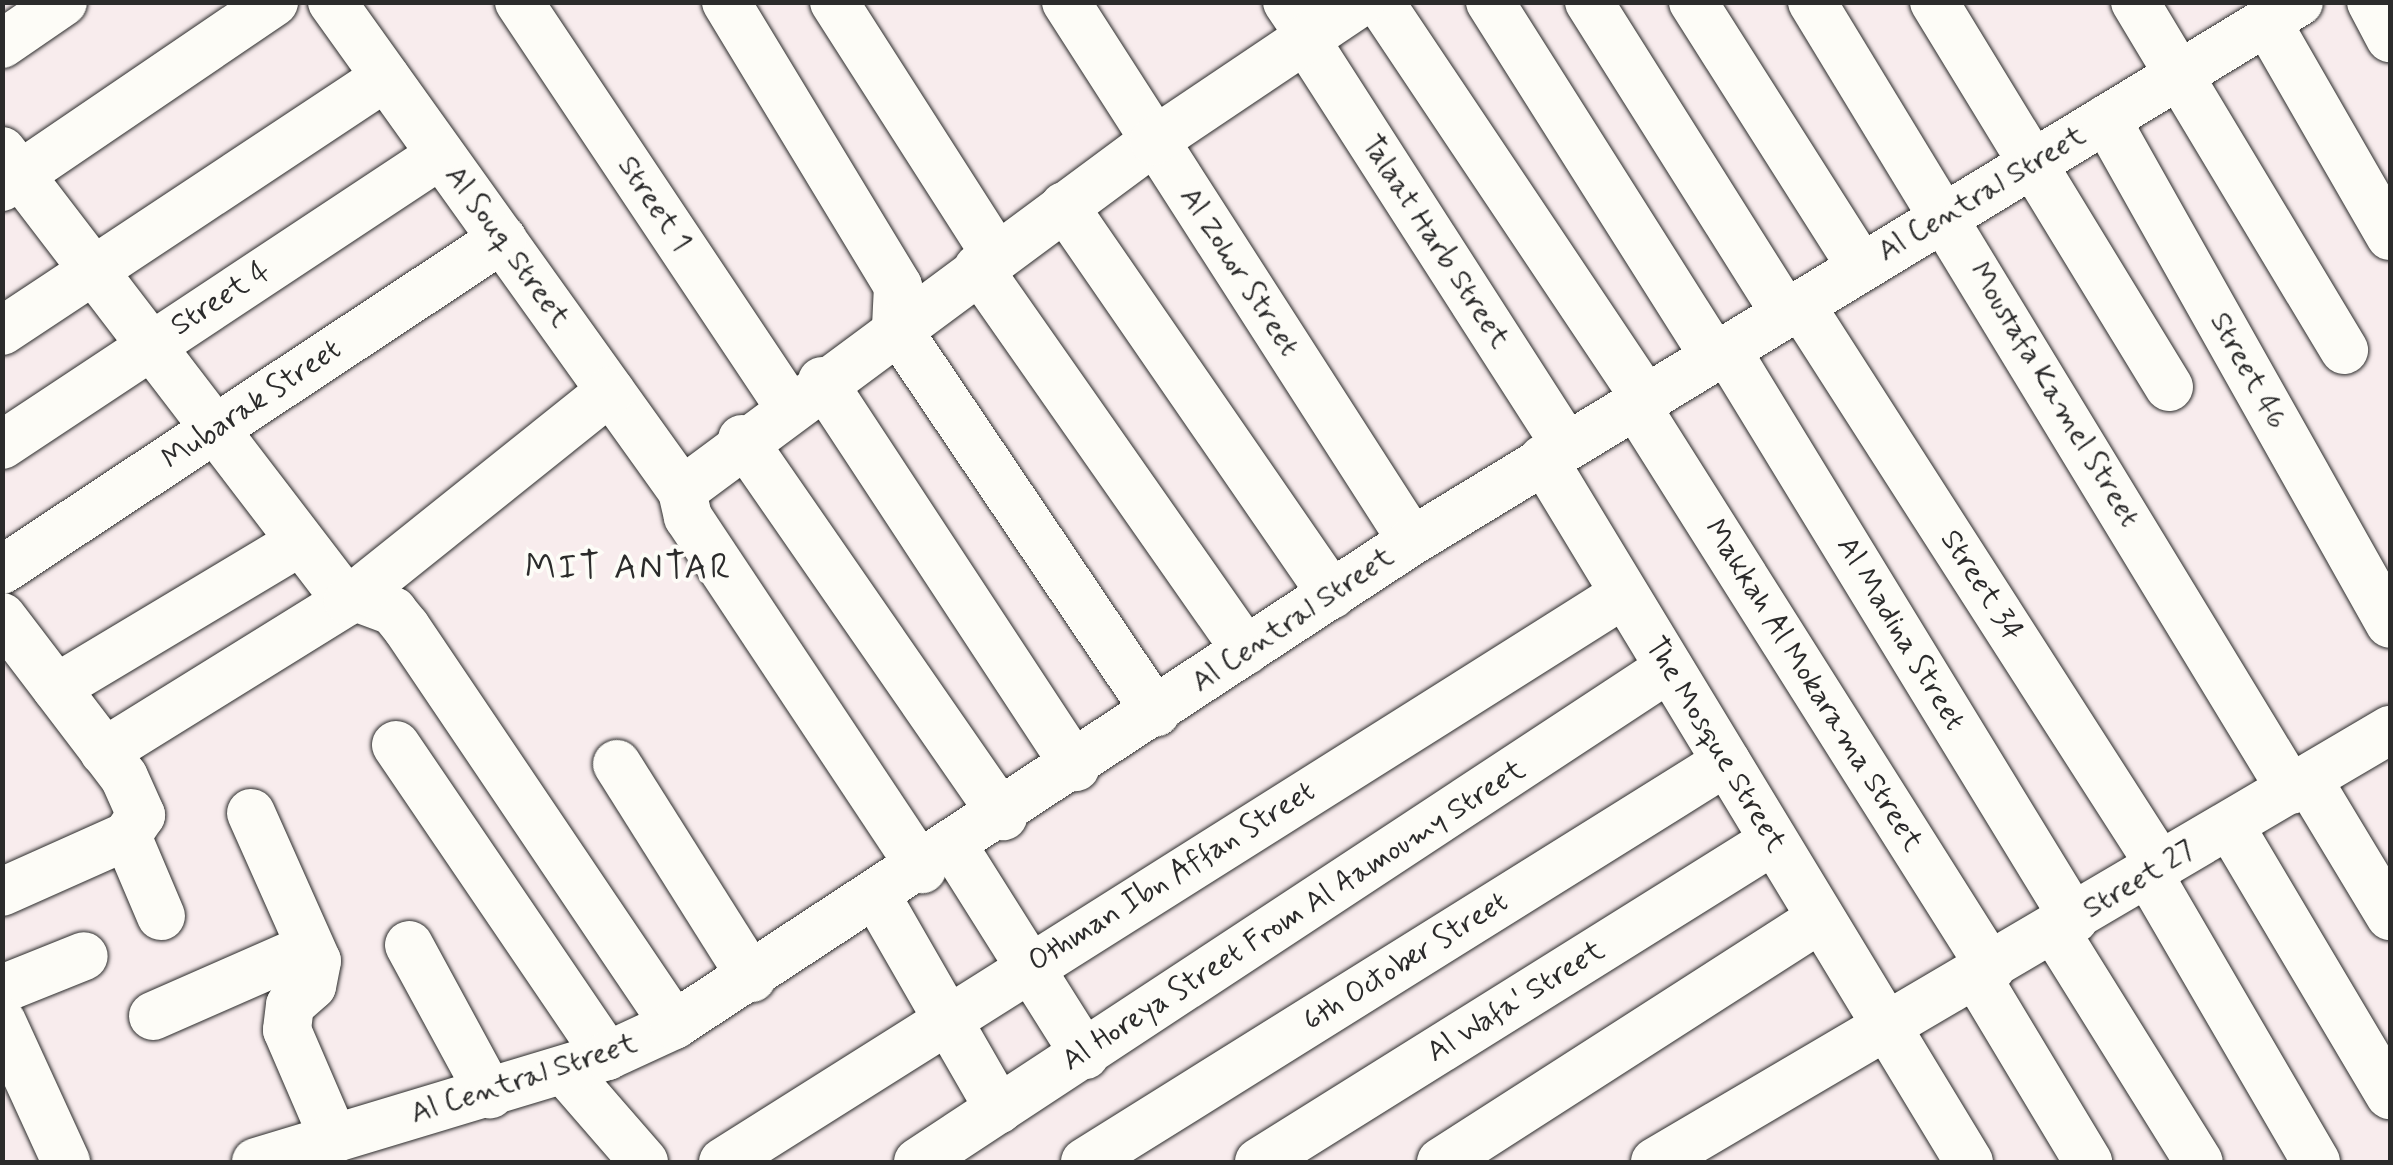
<!DOCTYPE html>
<style>
body{margin:0}
#map{position:relative;width:2393px;height:1165px;overflow:hidden;background:#f8eced;font-family:Mynerve,sans-serif}
div>[style]{position:absolute}
[style*='--x']{left:calc(var(--x)*1px);top:calc(var(--y)*1px);width:calc(var(--w)*1px);rotate:calc(var(--a)*1deg)}
.roads{filter:drop-shadow(0 0 2px #2b2b2b) drop-shadow(0 0 2px #2b2b2b)}
.minor>*{height:48px;margin:-24px;padding:0 24px;transform-origin:24px;border-radius:24px;background:#fdfcf7}
span{translate:-50% -50%;white-space:nowrap;text-align:center;line-height:1.15;-webkit-text-stroke:8px #fdfcf7;paint-order:stroke}
.street-label{font-size:30px;color:#2b2b2b}
.quarter-label{font-size:35px;color:#2b2b2b;letter-spacing:2.5px}
.frame{position:absolute;inset:0;border:5px solid #2b2b2b;pointer-events:none}
</style>
<div id="map">
<div class="roads">
<div class="minor">
<i style="--x:332;--y:2;--w:601;--a:54.41"></i>
<i style="--x:682;--y:491;--w:27;--a:77"></i>
<i style="--x:688;--y:517;--w:423;--a:56.4"></i>
<i style="--x:519;--y:2;--w:485;--a:56.3"></i>
<i style="--x:726;--y:2;--w:332;--a:58.8"></i>
<i style="--x:898;--y:286;--w:41;--a:92.8"></i>
<i style="--x:896;--y:327;--w:465;--a:56"></i>
<i style="--x:834;--y:2;--w:300;--a:57.4"></i>
<i style="--x:1066;--y:2;--w:640;--a:57.3"></i>
<i style="--x:1287;--y:2;--w:41;--a:55.9"></i>
<i style="--x:1380;--y:2;--w:476;--a:56.2"></i>
<i style="--x:1490;--y:2;--w:419;--a:57.7"></i>
<i style="--x:1589;--y:2;--w:368;--a:57.8"></i>
<i style="--x:1693;--y:2;--w:314;--a:57.6"></i>
<i style="--x:1812;--y:2;--w:922;--a:58.71"></i>
<i style="--x:1934;--y:2;--w:451;--a:58.6"></i>
<i style="--x:2135;--y:2;--w:406;--a:59"></i>
<i style="--x:2371;--y:2;--w:41;--a:62.2"></i>
<i style="--x:2267;--y:22;--w:247;--a:60.1"></i>
<i style="--x:1305;--y:39;--w:483;--a:57.3"></i>
<i style="--x:2;--y:44;--w:74;--a:-34.5"></i>
<i style="--x:2106;--y:119;--w:579;--a:60.65"></i>
<i style="--x:2;--y:151;--w:554;--a:52.55"></i>
<i style="--x:339;--y:591;--w:58;--a:20.3"></i>
<i style="--x:393;--y:611;--w:21;--a:51"></i>
<i style="--x:406;--y:627;--w:480;--a:56"></i>
<i style="--x:2;--y:187;--w:329;--a:-34.2"></i>
<i style="--x:1064;--y:206;--w:472;--a:55.4"></i>
<i style="--x:978;--y:268;--w:467;--a:55"></i>
<i style="--x:1800;--y:304;--w:669;--a:57.33"></i>
<i style="--x:2;--y:331;--w:460;--a:-33.5"></i>
<i style="--x:1726;--y:349;--w:668;--a:58.59"></i>
<i style="--x:822;--y:381;--w:462;--a:56.7"></i>
<i style="--x:1635;--y:404;--w:667;--a:57.74"></i>
<i style="--x:742;--y:439;--w:459;--a:55.3"></i>
<i style="--x:2;--y:445;--w:525;--a:-33.51"></i>
<i style="--x:1543;--y:459;--w:822;--a:58.79"></i>
<i style="--x:682;--y:491;--w:588;--a:-36.56"></i>
<i style="--x:1154;--y:141;--w:249;--a:-33.9"></i>
<i style="--x:2;--y:570;--w:600;--a:-33.5"></i>
<i style="--x:2;--y:617;--w:201;--a:52.7"></i>
<i style="--x:124;--y:777;--w:42;--a:65.9"></i>
<i style="--x:141;--y:815;--w:25;--a:124"></i>
<i style="--x:127;--y:836;--w:137;--a:155.9"></i>
<i style="--x:56;--y:688;--w:284;--a:-30.9"></i>
<i style="--x:396;--y:745;--w:376;--a:55.8"></i>
<i style="--x:104;--y:752;--w:287;--a:-31.8"></i>
<i style="--x:348;--y:601;--w:336;--a:-38.7"></i>
<i style="--x:617;--y:764;--w:253;--a:57.8"></i>
<i style="--x:2308;--y:780;--w:159;--a:58.9"></i>
<i style="--x:251;--y:813;--w:162;--a:66"></i>
<i style="--x:317;--y:961;--w:25;--a:101"></i>
<i style="--x:312;--y:986;--w:29;--a:139"></i>
<i style="--x:290;--y:1005;--w:25;--a:97"></i>
<i style="--x:287;--y:1030;--w:119;--a:66.7"></i>
<i style="--x:2230;--y:826;--w:313;--a:59.3"></i>
<i style="--x:127;--y:836;--w:87;--a:67"></i>
<i style="--x:954;--y:847;--w:246;--a:57.8"></i>
<i style="--x:2149;--y:875;--w:332;--a:59.8"></i>
<i style="--x:877;--y:897;--w:245;--a:60.1"></i>
<i style="--x:2055;--y:931;--w:272;--a:58.1"></i>
<i style="--x:409;--y:945;--w:170;--a:61.5"></i>
<i style="--x:1977;--y:977;--w:216;--a:59"></i>
<i style="--x:2;--y:989;--w:88;--a:-21.9"></i>
<i style="--x:153;--y:1016;--w:171;--a:-23.7"></i>
<i style="--x:2;--y:1022;--w:154;--a:65.4"></i>
<i style="--x:564;--y:1070;--w:122;--a:49"></i>
<i style="--x:256;--y:1162;--w:367;--a:-16.8"></i>
<i style="--x:607;--y:1056;--w:74;--a:-24.8"></i>
<i style="--x:674;--y:1025;--w:883;--a:-33.26"></i>
<i style="--x:1412;--y:541;--w:1038;--a:-31.29"></i>
<i style="--x:723;--y:1162;--w:1065;--a:-32.23"></i>
<i style="--x:918;--y:1162;--w:899;--a:-33.34"></i>
<i style="--x:1085;--y:1162;--w:756;--a:-31.97"></i>
<i style="--x:1259;--y:1162;--w:606;--a:-31.99"></i>
<i style="--x:1441;--y:1162;--w:449;--a:-32.7"></i>
<i style="--x:1655;--y:1162;--w:853;--a:-30.45"></i>
</div>
</div>
<div class="street-label">
<span style="left:1982px;top:194px;rotate:-31deg">Al Central Street</span>
<span style="left:654px;top:204px;rotate:56deg">Street 1</span>
<span style="left:1435px;top:242px;rotate:57deg">Talaat Harb Street</span>
<span style="left:507px;top:247px;rotate:54deg">Al Souq Street</span>
<span style="left:1239px;top:272px;rotate:57deg">Al Zohor Street</span>
<span style="left:221px;top:299px;rotate:-33deg">Street 4</span>
<span style="left:2248px;top:371px;rotate:61deg">Street 46</span>
<span style="left:2054px;top:395px;rotate:59deg">Moustafa Kamel Street</span>
<span style="left:252px;top:405px;rotate:-34deg">Mubarak Street</span>
<span style="left:1981px;top:586px;rotate:57deg">Street 34</span>
<span style="left:1293px;top:620px;rotate:-34deg">Al Central Street</span>
<span style="left:1900px;top:634px;rotate:59deg">Al Madina Street</span>
<span style="left:1813px;top:686px;rotate:58deg">Makkah Al Mokarama Street</span>
<span style="left:1715px;top:745px;rotate:59deg">The Mosque Street</span>
<span style="left:1172px;top:877px;rotate:-32deg">Othman Ibn Affan Street</span>
<span style="left:2139px;top:880px;rotate:-31deg">Street 27</span>
<span style="left:1294px;top:916px;rotate:-33deg">Al Horeya Street From Al Aamoumy Street</span>
<span style="left:1406px;top:962px;rotate:-32deg">6th October Street</span>
<span style="left:1516px;top:1002px;rotate:-32deg">Al Wafa' Street</span>
<span style="left:524px;top:1079px;rotate:-18deg">Al Central Street</span>
</div>
<div class="quarter-label">
<span style="left:629px;top:568px">MIT ANTAR</span>
</div>
<div class="frame"></div>
</div>
